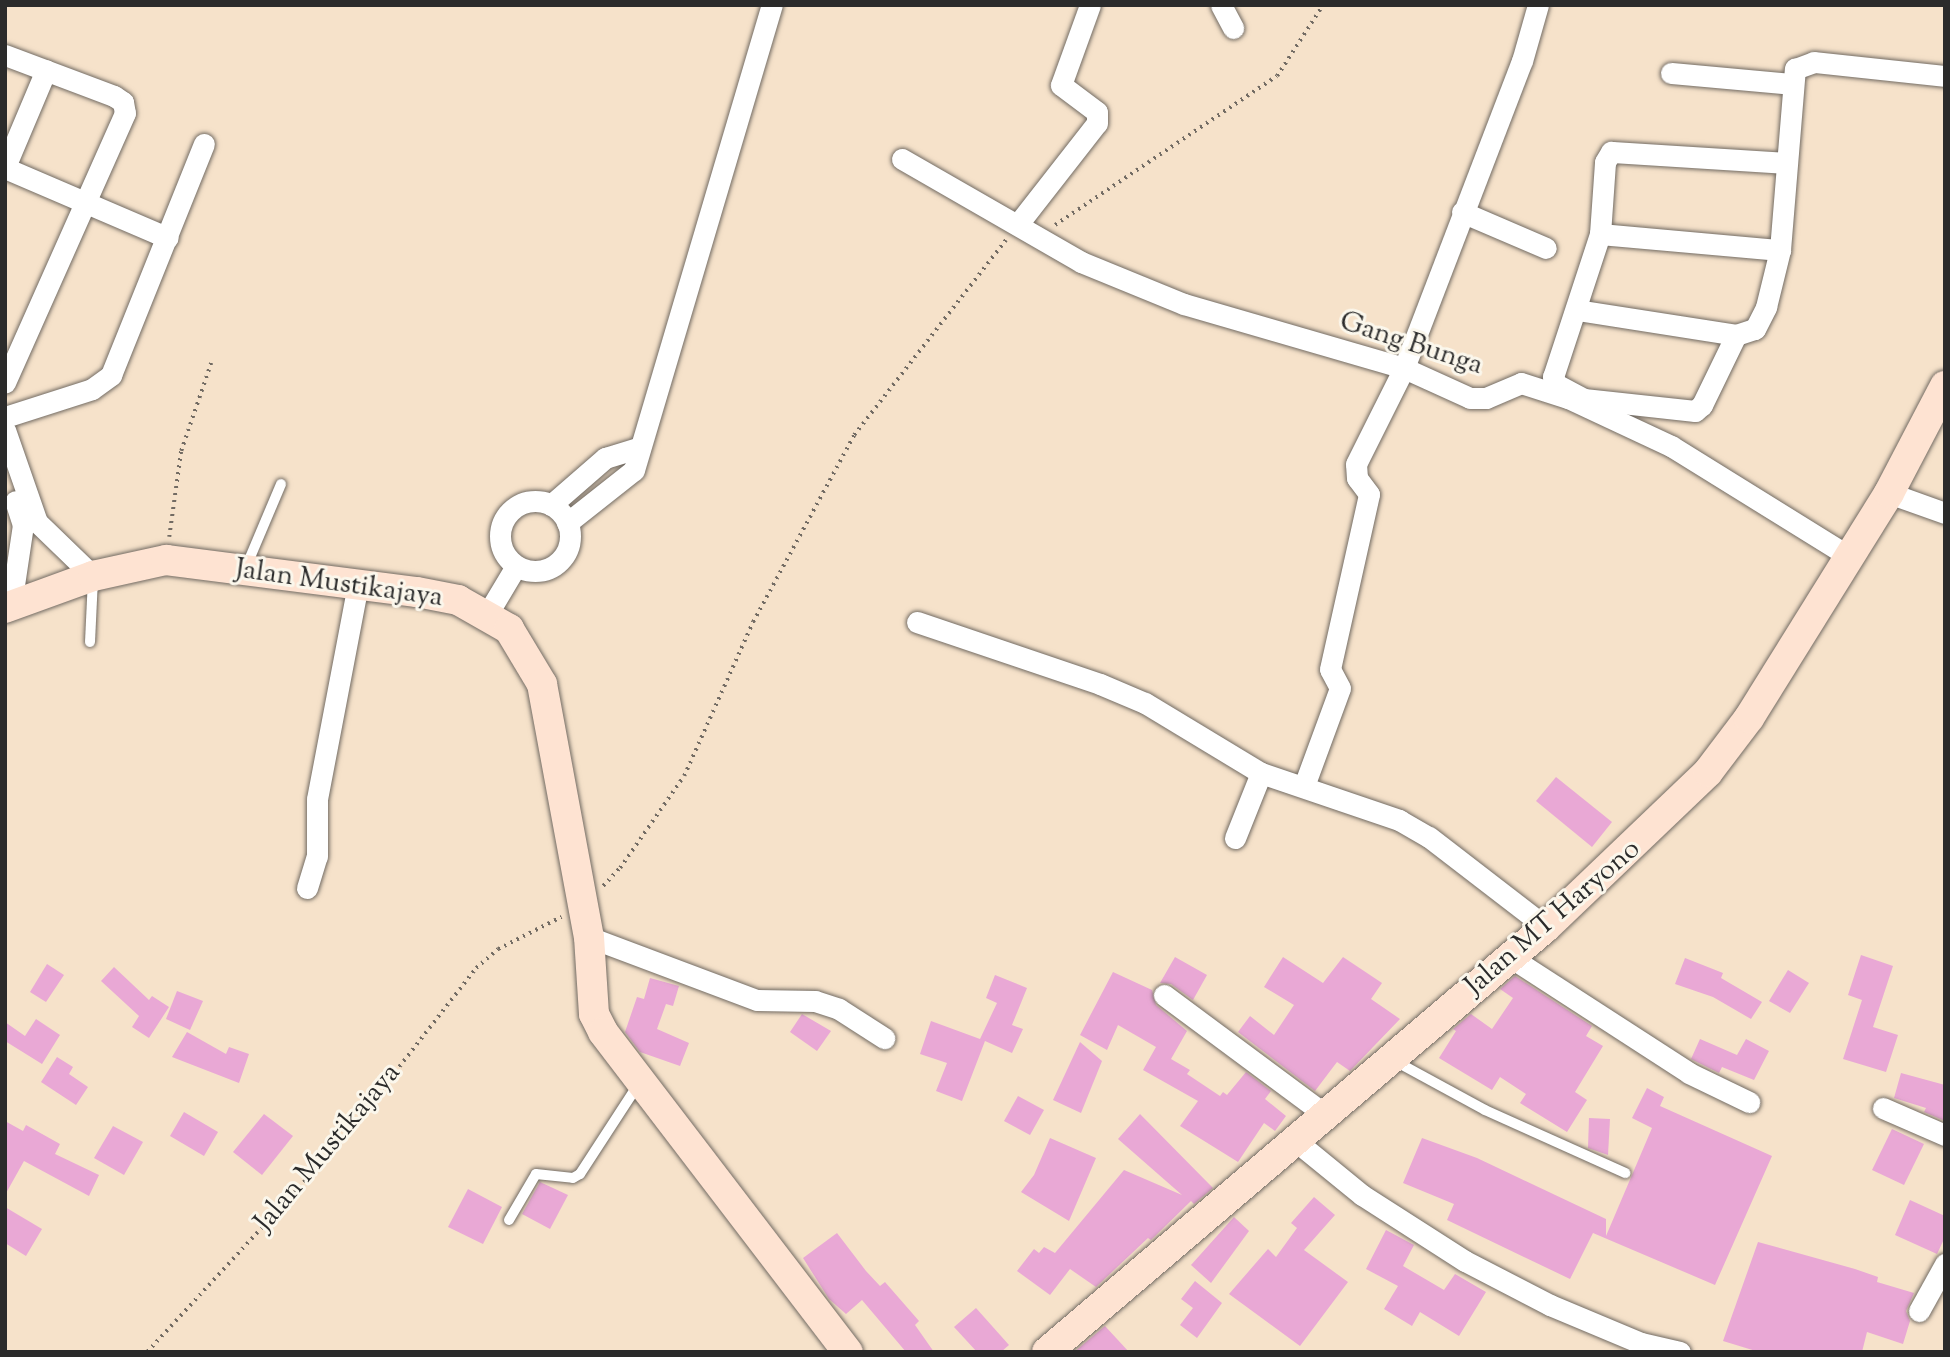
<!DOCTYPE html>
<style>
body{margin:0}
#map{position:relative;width:1950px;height:1357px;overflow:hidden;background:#f6e2ca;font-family:"Sorts Mill Goudy",serif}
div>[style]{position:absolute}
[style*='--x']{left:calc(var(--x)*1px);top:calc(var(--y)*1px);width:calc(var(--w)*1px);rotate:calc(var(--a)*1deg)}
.building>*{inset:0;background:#e9a8d5}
.path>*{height:3.5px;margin-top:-1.75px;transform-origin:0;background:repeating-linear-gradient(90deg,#726b63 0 2px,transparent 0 7px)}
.roads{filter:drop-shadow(0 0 2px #726b63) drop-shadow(0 0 2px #726b63)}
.lane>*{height:10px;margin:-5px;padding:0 5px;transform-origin:5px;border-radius:5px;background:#fff}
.street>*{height:21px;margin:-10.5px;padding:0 10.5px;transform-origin:10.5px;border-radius:10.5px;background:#fff}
.street>.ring{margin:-10.5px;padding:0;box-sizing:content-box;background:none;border:21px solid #fff;border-radius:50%}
.secondary>*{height:30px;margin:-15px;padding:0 15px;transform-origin:15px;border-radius:15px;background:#fee3d2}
span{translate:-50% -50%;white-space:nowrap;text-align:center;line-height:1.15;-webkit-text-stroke:6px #fbf7ec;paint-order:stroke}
.street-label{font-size:28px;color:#2b2b2b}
.frame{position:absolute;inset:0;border:7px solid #2b2b2b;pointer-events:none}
</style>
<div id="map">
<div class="building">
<i style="clip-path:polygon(1556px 777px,1612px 822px,1592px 847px,1536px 801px)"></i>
<i style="clip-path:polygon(1861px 955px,1893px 966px,1873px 1027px,1898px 1035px,1886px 1072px,1843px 1059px,1862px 1000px,1848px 995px)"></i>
<i style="clip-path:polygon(1175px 957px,1207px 975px,1193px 1000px,1171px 984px,1160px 983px)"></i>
<i style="clip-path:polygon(1283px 957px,1323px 983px,1343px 957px,1382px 983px,1371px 999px,1400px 1019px,1350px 1071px,1337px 1062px,1315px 1091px,1238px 1032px,1250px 1016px,1274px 1035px,1294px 1005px,1264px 987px)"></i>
<i style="clip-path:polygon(1685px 958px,1723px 973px,1721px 978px,1762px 1002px,1751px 1019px,1713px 997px,1675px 984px)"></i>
<i style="clip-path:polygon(47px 964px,64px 975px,46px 1002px,30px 992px)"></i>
<i style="clip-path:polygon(114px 967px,149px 1000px,152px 996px,169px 1007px,149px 1038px,132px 1027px,139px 1016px,101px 981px)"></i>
<i style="clip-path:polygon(1788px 970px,1809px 983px,1790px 1013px,1769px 1001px)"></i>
<i style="clip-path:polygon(1113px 972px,1152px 990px,1156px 1005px,1187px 1031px,1171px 1059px,1190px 1070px,1187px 1074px,1220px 1096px,1223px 1092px,1227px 1095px,1246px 1072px,1271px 1091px,1265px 1099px,1286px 1116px,1275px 1131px,1264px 1123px,1238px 1162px,1180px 1126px,1198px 1101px,1143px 1070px,1156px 1047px,1118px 1025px,1107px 1050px,1080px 1035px)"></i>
<i style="clip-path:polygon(995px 975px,1027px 988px,1012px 1025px,1023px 1029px,1012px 1053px,985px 1041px,962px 1101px,936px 1091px,947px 1063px,920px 1054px,931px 1021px,980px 1039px,997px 1003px,986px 998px)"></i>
<i style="clip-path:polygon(1515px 976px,1592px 1026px,1586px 1036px,1603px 1046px,1575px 1092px,1587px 1100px,1567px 1132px,1520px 1103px,1526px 1094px,1500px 1077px,1492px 1090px,1439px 1058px,1456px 1031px,1453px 1029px,1471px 1014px,1492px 1029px,1513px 998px,1500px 989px)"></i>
<i style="clip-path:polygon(650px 978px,679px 986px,673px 1006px,666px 1004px,657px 1029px,689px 1043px,680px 1066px,640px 1052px,625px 1032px,637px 997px,644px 999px)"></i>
<i style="clip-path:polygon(177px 991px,203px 1001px,190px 1030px,166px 1019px)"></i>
<i style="clip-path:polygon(802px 1014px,831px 1031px,817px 1051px,790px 1032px)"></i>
<i style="clip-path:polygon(36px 1019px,60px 1035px,42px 1064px,5px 1041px,5px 1022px,25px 1036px)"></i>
<i style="clip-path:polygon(187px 1032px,226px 1054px,229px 1047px,249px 1054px,239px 1083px,172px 1057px)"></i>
<i style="clip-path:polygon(1700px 1039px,1737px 1055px,1746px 1039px,1769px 1051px,1754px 1080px,1722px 1067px,1719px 1073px,1691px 1059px)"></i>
<i style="clip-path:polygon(1080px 1042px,1102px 1061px,1081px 1113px,1053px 1100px)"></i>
<i style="clip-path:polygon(57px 1057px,73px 1067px,69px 1074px,88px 1087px,76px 1105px,41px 1082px)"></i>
<i style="clip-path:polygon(1901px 1073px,1945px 1085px,1945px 1121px,1924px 1112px,1926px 1108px,1894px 1098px)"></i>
<i style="clip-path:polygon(1647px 1088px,1664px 1097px,1660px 1106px,1772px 1156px,1715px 1285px,1593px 1233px,1570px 1279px,1447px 1220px,1454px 1204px,1403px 1183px,1422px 1138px,1477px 1158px,1606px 1219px,1606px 1236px,1652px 1128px,1632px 1118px)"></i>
<i style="clip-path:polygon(1018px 1096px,1044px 1110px,1030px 1135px,1004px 1121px)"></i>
<i style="clip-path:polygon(184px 1112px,218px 1132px,204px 1156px,170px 1136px)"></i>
<i style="clip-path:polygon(264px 1114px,293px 1136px,262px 1175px,233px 1152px)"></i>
<i style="clip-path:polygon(1140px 1114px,1213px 1188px,1194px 1204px,1191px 1201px,1151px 1240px,1148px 1238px,1096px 1287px,1070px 1269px,1050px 1295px,1017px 1271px,1034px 1249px,1039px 1253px,1044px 1247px,1055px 1253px,1124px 1170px,1182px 1195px,1118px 1139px)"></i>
<i style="clip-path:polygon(1589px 1118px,1610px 1119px,1608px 1155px,1588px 1148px)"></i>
<i style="clip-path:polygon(5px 1121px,23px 1131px,26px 1125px,60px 1144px,55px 1154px,99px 1175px,89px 1196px,24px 1161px,5px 1195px)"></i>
<i style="clip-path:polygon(113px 1126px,143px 1142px,124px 1175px,94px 1158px)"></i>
<i style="clip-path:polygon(1892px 1129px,1924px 1144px,1904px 1185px,1872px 1170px)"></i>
<i style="clip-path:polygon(1050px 1138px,1096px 1158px,1069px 1221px,1021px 1192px,1034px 1175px)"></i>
<i style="clip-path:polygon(540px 1182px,568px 1195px,550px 1229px,522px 1214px)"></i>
<i style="clip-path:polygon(468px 1189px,502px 1207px,483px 1244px,448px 1227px)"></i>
<i style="clip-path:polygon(1314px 1197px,1335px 1215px,1304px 1250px,1348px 1282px,1300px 1346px,1229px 1294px,1268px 1249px,1276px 1257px,1297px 1228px,1291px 1223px)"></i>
<i style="clip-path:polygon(1910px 1200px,1945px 1216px,1945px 1237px,1937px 1254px,1895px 1235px)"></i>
<i style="clip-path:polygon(5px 1207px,42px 1229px,26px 1256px,5px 1243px)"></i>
<i style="clip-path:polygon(1234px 1217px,1249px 1231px,1211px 1283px,1191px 1265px)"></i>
<i style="clip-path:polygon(1386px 1230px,1414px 1245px,1403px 1266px,1444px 1290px,1455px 1274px,1486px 1292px,1459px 1336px,1420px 1312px,1412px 1326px,1384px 1309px,1398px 1286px,1366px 1269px)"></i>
<i style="clip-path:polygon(837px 1233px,866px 1271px,880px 1286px,885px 1282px,919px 1321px,915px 1325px,934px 1352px,906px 1352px,862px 1300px,846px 1314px,829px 1299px,803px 1258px)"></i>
<i style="clip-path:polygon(1758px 1242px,1855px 1269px,1878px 1277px,1877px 1282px,1914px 1293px,1906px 1311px,1910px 1321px,1903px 1344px,1867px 1332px,1862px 1352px,1759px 1352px,1723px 1341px)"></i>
<i style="clip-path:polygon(1195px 1281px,1222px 1303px,1197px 1338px,1180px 1325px,1193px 1308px,1181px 1299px)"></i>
<i style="clip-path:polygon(976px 1308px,1009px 1345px,1001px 1352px,977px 1352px,954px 1327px)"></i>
<i style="clip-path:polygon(1105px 1326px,1129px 1352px,1074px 1352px)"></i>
</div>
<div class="path">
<i style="--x:1055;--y:225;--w:267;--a:-33.9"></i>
<i style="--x:1277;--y:76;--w:85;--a:-57.1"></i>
<i style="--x:169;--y:537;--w:87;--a:-82.1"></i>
<i style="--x:181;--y:451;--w:93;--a:-71.2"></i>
<i style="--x:603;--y:886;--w:25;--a:-47"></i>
<i style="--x:620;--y:868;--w:112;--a:-55.2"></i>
<i style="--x:684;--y:776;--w:169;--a:-65.9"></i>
<i style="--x:753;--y:622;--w:213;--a:-61.6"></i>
<i style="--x:854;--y:435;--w:247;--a:-52.1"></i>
<i style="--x:147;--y:1352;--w:283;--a:-47.3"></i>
<i style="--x:339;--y:1144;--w:223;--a:-52.1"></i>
<i style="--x:476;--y:968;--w:29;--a:-41"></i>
<i style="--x:498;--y:949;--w:71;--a:-26.9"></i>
</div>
<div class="roads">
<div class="lane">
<i style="--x:246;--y:567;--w:90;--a:-67.1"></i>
<i style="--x:90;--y:642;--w:63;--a:-87.3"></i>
<i style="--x:1395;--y:1061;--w:102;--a:28.6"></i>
<i style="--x:1485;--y:1110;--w:154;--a:24.2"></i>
<i style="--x:509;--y:1220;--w:53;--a:-59.6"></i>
<i style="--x:536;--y:1174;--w:37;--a:6"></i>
<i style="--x:573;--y:1178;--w:8;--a:-30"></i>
<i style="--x:580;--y:1174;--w:108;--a:-57"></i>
</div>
<div class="street">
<i style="--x:1221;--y:5;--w:26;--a:62"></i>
<i style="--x:5;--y:55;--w:116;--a:20.6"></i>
<i style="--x:114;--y:96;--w:11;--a:34"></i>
<i style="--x:123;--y:102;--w:11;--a:80"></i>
<i style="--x:125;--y:113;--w:295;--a:114"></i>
<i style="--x:1671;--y:73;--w:121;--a:5.2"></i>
<i style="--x:902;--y:159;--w:207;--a:29.9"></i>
<i style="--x:1081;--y:262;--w:111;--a:22.2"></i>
<i style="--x:1184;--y:304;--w:229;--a:16.2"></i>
<i style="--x:1404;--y:368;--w:72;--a:24.4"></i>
<i style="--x:1470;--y:398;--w:16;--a:0"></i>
<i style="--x:1486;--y:398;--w:38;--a:-23"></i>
<i style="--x:1521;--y:383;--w:49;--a:17.7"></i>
<i style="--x:1568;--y:398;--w:114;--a:25"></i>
<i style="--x:1671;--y:446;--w:207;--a:31.8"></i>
<i style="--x:5;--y:167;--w:105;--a:-67.1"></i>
<i style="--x:5;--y:168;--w:177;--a:23.2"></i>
<i style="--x:1462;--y:212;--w:91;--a:23.2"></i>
<i style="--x:1018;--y:224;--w:128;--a:-52"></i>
<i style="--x:1097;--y:123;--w:11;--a:-90"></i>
<i style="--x:1097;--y:112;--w:45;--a:-143.1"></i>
<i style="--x:1061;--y:85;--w:85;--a:-70.1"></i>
<i style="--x:1600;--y:234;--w:181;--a:5.1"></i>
<i style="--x:1577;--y:310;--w:161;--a:8.9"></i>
<i style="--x:1736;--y:335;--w:20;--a:-18"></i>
<i style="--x:1755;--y:329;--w:25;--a:-63"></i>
<i style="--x:1766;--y:307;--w:59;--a:-76.2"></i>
<i style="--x:1780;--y:250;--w:182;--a:-85.3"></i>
<i style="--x:1795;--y:69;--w:20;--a:-20"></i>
<i style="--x:1814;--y:62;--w:132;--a:6.1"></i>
<i style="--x:1736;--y:335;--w:78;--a:115.9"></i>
<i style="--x:1702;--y:405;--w:9;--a:139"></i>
<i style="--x:1695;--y:411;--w:112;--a:-173.8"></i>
<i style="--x:1584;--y:399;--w:32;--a:-152"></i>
<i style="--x:1556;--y:384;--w:8;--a:-113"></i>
<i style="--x:1553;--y:377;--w:151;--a:-71.8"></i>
<i style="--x:1600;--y:234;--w:72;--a:-86"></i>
<i style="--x:1605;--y:162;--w:12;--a:-59"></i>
<i style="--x:1611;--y:152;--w:174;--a:3.6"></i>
<i style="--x:5;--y:417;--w:91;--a:-17.8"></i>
<i style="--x:92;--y:389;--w:24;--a:-36"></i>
<i style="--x:111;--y:375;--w:249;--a:-68.1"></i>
<i style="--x:5;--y:430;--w:97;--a:70.8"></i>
<i style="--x:37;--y:522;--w:78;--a:44"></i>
<i style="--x:1889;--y:493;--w:59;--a:19.7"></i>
<i class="ring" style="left:500px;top:501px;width:49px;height:49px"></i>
<i style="--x:551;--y:505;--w:72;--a:-41"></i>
<i style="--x:605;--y:458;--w:34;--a:-17"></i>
<i style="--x:567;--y:523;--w:85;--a:-38.3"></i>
<i style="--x:634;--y:470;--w:485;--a:-73.5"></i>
<i style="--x:11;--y:605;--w:81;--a:-81.5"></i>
<i style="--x:23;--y:525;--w:25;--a:-108"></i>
<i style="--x:488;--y:613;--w:55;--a:-59.2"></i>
<i style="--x:917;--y:622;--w:193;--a:18.7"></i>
<i style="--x:1100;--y:684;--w:49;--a:22.9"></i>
<i style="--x:1145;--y:703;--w:135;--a:31.1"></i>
<i style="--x:1261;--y:773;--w:146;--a:18.8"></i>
<i style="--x:1399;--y:820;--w:34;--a:30"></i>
<i style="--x:1429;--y:837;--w:148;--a:37.6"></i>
<i style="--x:1304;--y:786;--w:104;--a:-69.8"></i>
<i style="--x:1340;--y:688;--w:21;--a:-118"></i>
<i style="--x:1330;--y:669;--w:179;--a:-77.4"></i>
<i style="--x:1369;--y:494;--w:20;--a:-127"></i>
<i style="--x:1357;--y:478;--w:14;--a:-94"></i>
<i style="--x:1356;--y:464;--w:107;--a:-63.4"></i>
<i style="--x:1404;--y:368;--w:329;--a:-69"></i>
<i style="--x:1522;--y:61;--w:58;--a:-74.1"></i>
<i style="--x:1235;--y:838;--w:70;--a:-68.2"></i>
<i style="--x:307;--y:888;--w:34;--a:-73"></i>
<i style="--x:317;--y:856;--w:57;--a:-90"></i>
<i style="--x:317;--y:799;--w:218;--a:-79.2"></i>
<i style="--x:589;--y:937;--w:179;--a:20.6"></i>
<i style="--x:757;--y:1000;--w:58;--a:1"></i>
<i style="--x:815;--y:1001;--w:25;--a:18"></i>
<i style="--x:839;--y:1009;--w:54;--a:32.8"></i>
<i style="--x:1510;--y:957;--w:213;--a:32.9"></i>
<i style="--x:1689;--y:1073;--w:67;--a:25.8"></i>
<i style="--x:1164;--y:995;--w:203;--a:36.6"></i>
<i style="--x:1883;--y:1108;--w:68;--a:23.5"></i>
<i style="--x:1297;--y:1142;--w:84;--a:39.2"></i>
<i style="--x:1362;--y:1195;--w:122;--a:32.7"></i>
<i style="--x:1465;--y:1261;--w:96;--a:27.4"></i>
<i style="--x:1550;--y:1305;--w:99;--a:22.7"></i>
<i style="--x:1641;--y:1343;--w:40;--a:13"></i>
<i style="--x:1919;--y:1311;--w:54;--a:-61"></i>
</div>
<div class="secondary">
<i style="--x:5;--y:608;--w:94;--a:-20"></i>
<i style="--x:93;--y:576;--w:75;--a:-12.4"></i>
<i style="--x:166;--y:560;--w:253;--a:7.3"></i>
<i style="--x:417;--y:592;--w:42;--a:11"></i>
<i style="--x:458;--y:600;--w:59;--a:29.6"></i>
<i style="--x:509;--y:629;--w:64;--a:59"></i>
<i style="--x:542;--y:684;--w:257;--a:79.5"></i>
<i style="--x:589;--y:937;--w:77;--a:86.3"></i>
<i style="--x:594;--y:1014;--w:20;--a:63"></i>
<i style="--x:603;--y:1032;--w:403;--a:52.6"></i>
<i style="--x:1047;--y:1352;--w:655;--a:-40.42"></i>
<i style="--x:1546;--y:927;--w:224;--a:-43.7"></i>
<i style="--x:1708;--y:772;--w:68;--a:-52.8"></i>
<i style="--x:1749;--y:718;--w:265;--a:-58.1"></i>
<i style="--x:1889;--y:493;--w:121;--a:-62.4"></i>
</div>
</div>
<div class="street-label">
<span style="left:1411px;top:344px;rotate:18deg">Gang Bunga</span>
<span style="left:339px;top:584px;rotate:8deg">Jalan Mustikajaya</span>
<span style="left:1553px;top:918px;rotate:-41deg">Jalan MT Haryono</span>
<span style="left:328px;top:1148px;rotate:-50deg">Jalan Mustikajaya</span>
</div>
<div class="frame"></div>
</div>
